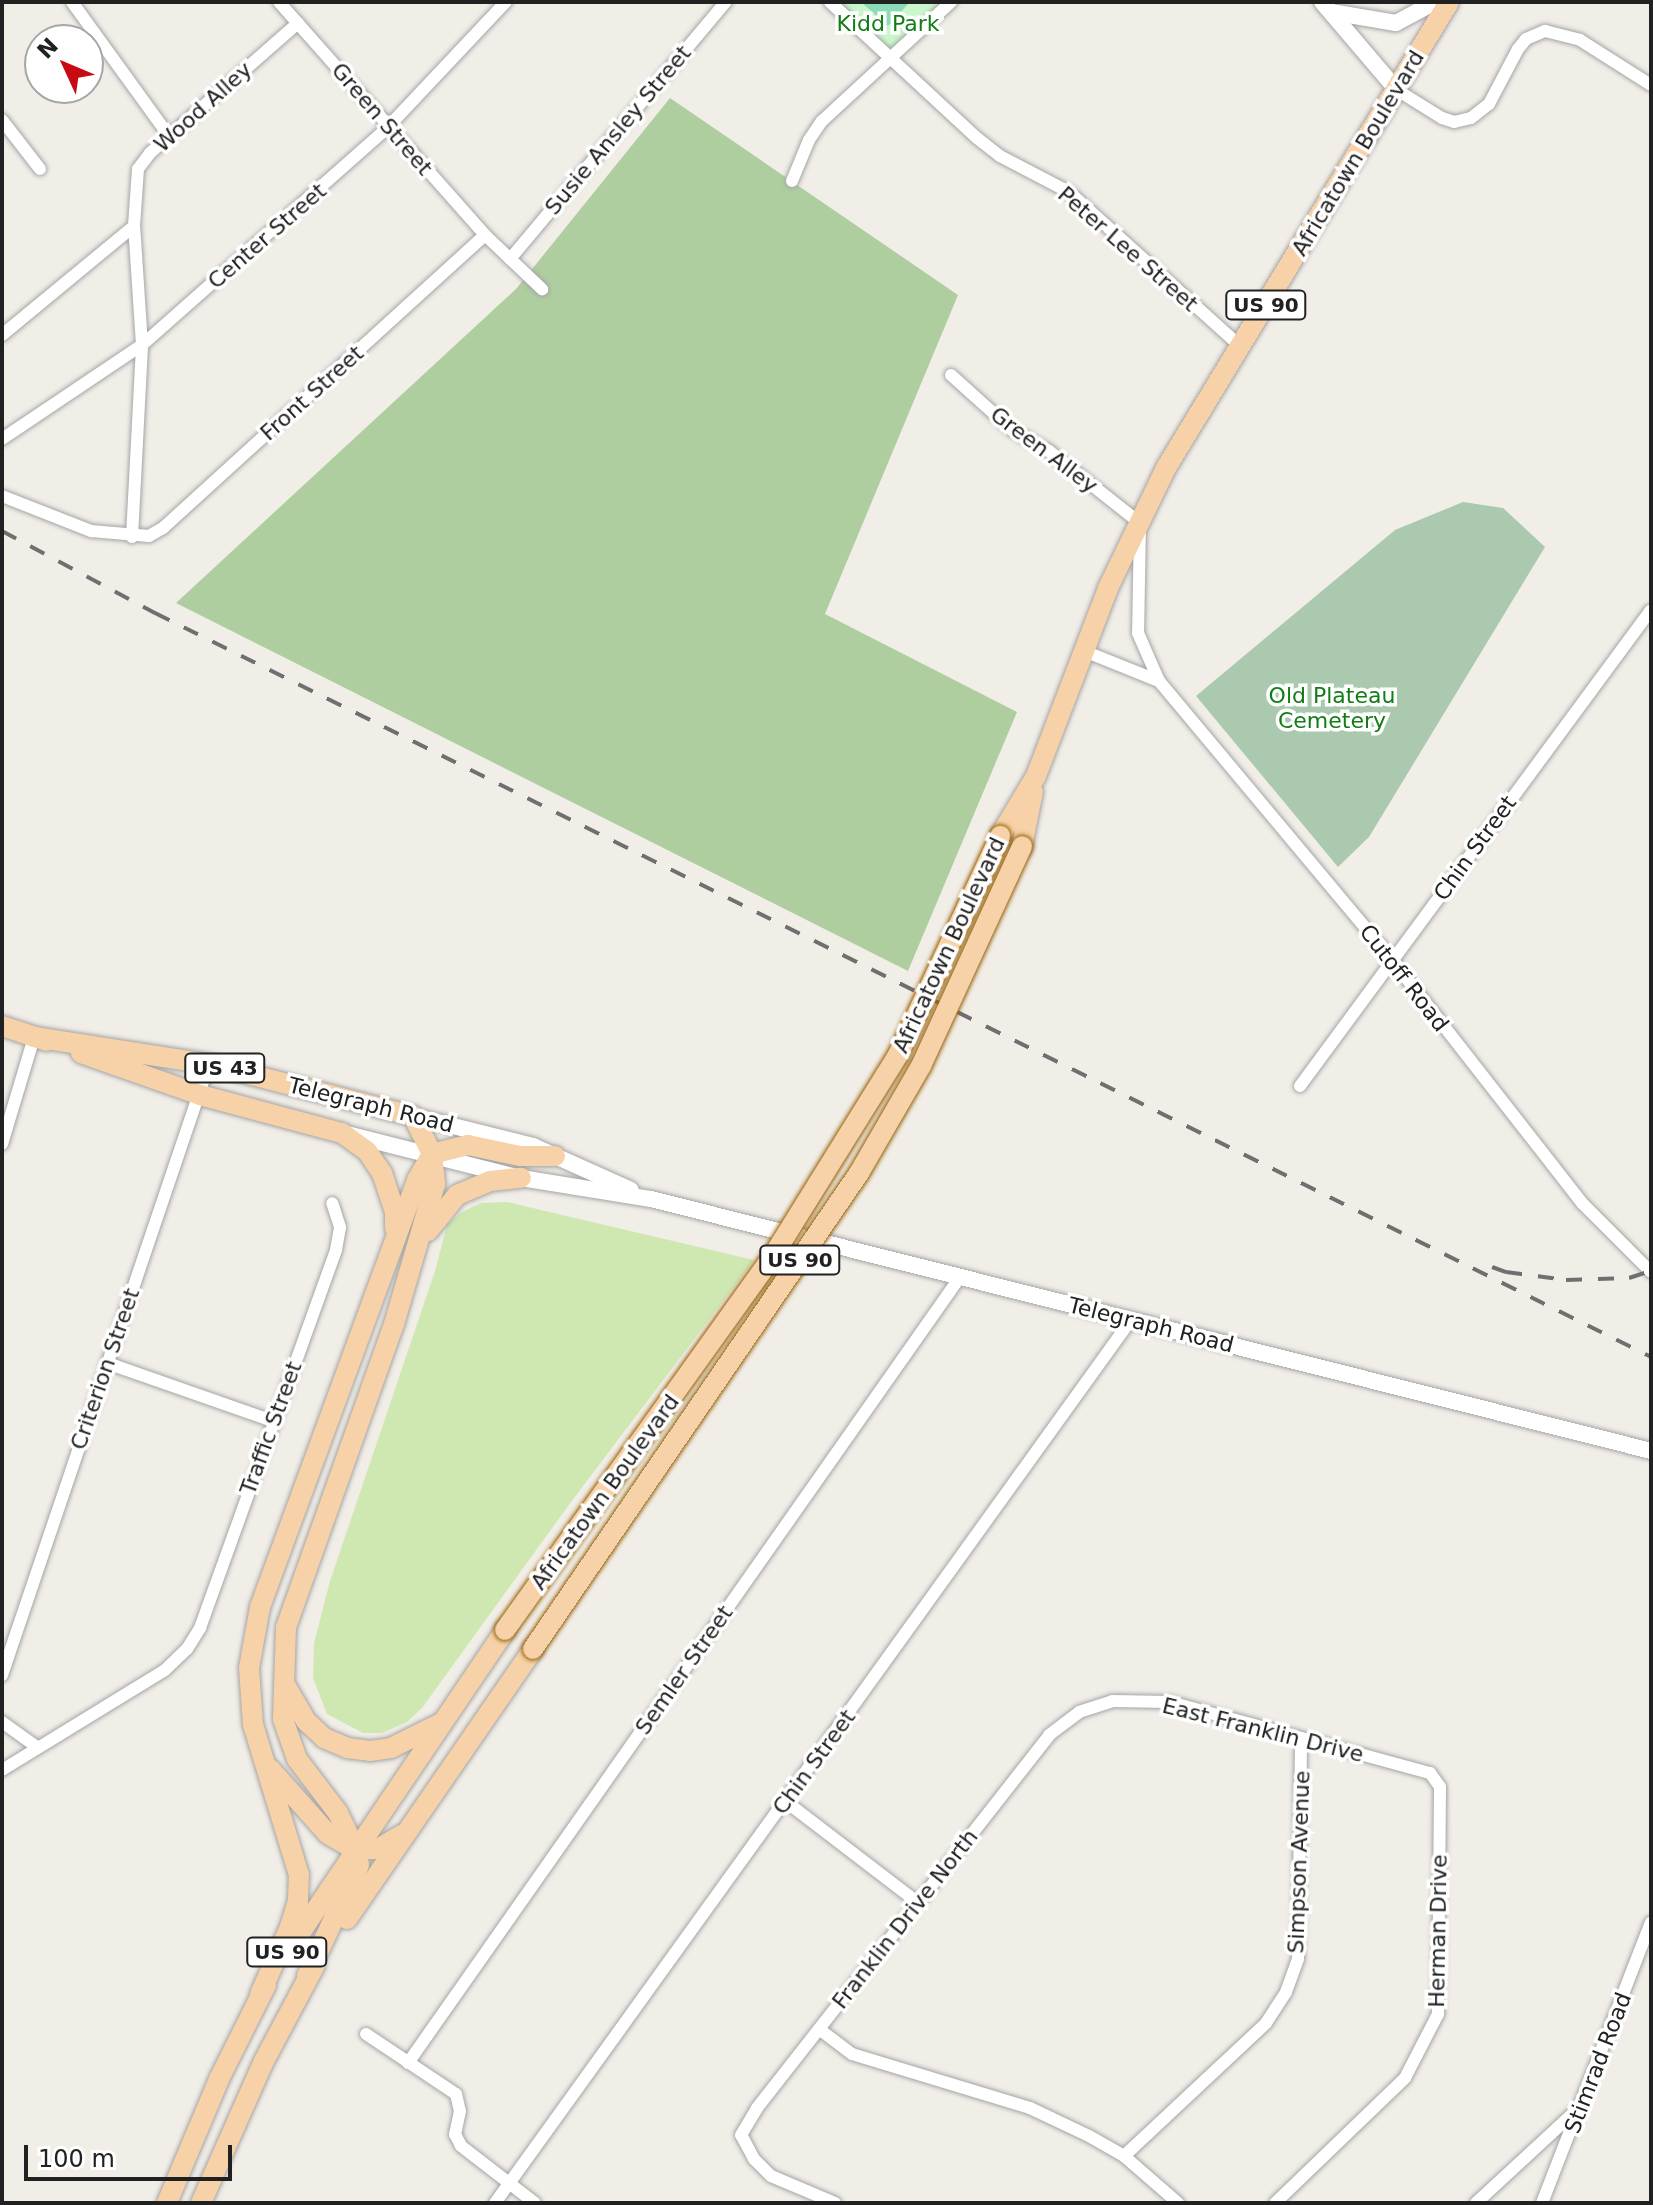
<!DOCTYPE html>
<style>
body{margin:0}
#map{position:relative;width:1653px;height:2205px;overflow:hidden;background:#f1eee8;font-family:"DejaVu Sans",sans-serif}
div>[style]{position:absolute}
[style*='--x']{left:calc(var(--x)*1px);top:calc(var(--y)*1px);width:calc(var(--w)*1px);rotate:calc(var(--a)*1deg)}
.grass>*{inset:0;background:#cfe8b2}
.forest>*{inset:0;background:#afcea0}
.cemetery>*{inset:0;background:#abc9ae}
.park>*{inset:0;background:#c9f7cb}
.pitch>*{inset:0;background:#8bdbb9}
.roads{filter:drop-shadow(0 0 2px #a5a5a5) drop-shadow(0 0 2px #a5a5a5)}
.minor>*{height:12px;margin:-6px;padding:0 6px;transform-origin:6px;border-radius:6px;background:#fff}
.tertiary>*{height:16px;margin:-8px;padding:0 8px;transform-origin:8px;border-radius:8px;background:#fff}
.primary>*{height:20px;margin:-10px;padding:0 10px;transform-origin:10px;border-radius:10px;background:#f7d1a7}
.rail>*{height:4px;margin-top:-2px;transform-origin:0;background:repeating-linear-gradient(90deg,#6f6f6f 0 16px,transparent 0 32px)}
.bridges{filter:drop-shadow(0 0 2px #966108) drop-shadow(0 0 2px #966108)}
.primary-bridge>*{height:20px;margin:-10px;padding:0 10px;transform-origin:10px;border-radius:10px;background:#f7d1a7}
span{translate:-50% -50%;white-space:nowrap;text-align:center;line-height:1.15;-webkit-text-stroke:7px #fff;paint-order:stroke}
.shield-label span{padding:2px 6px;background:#fff;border:2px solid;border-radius:6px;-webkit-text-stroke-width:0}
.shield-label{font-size:20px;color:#212121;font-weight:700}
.park-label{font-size:22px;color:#127c16}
.street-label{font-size:22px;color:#212121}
.frame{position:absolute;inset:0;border:4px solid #212121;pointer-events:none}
.north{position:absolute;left:24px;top:24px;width:80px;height:80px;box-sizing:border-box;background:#fff;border:2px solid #a6a6a6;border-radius:50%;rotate:314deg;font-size:22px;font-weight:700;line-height:32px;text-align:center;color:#212121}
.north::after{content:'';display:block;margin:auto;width:28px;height:36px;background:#c80b13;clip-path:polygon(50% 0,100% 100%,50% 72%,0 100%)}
.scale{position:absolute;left:24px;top:2145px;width:208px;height:36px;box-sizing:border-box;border:4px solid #212121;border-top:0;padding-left:10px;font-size:24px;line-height:28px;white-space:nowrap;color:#212121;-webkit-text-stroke:6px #fff;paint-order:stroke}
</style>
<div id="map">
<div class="grass">
<i style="clip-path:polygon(507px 1202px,754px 1260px,571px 1502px,422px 1708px,407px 1722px,382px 1733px,363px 1733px,327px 1714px,313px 1678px,314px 1643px,330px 1581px,435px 1271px,447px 1225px,460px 1213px,481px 1203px)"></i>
</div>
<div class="forest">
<i style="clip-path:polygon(670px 98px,958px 295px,825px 614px,1017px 712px,908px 971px,176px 603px,516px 289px)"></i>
</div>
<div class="cemetery">
<i style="clip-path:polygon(1463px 502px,1503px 508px,1545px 547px,1369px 837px,1338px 867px,1196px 696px,1395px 530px)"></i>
</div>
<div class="park">
<i style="clip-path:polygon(830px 2px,951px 2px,890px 56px)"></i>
</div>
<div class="pitch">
<i style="clip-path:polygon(861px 2px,909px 2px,909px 3px,888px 26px)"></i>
</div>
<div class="roads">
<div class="minor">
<i style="--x:72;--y:2;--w:165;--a:54.1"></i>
<i style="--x:279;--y:2;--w:311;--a:48.5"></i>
<i style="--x:485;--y:235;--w:79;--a:43.5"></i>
<i style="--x:830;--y:2;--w:200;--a:42.8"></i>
<i style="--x:977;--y:138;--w:29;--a:38"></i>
<i style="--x:1000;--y:156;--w:78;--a:27.6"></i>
<i style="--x:1069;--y:192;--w:232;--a:42"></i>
<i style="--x:1397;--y:90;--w:53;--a:31.9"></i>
<i style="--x:1442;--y:118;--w:13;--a:18"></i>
<i style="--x:1454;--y:122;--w:17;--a:-13"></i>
<i style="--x:1471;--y:118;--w:23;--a:-38"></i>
<i style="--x:1489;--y:104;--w:62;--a:-62.2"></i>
<i style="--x:1518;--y:49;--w:13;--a:-51"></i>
<i style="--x:1526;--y:39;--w:21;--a:-23"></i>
<i style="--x:1545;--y:31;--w:36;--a:14"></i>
<i style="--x:1580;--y:40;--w:84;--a:32.4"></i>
<i style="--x:2;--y:120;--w:62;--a:52.2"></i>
<i style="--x:792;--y:181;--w:44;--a:-67.5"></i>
<i style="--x:809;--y:140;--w:23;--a:-56"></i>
<i style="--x:822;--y:121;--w:176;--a:-42.7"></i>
<i style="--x:510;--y:259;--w:336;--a:-50"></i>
<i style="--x:2;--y:335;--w:171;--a:-39.5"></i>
<i style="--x:134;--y:226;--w:57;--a:-86"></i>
<i style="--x:138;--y:169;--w:20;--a:-53"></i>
<i style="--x:150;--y:153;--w:197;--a:-41.3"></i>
<i style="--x:951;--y:375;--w:82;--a:42"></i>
<i style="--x:1012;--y:430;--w:43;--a:29.6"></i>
<i style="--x:1049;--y:451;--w:116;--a:38.4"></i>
<i style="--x:1140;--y:523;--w:110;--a:91"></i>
<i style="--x:1138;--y:633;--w:52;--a:66.4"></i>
<i style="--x:1159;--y:681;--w:365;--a:50.1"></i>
<i style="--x:1393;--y:961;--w:308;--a:52"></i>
<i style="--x:1583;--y:1204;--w:96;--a:45"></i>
<i style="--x:2;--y:439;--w:169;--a:-33.9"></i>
<i style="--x:142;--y:345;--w:329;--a:-41.5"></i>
<i style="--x:388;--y:127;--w:172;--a:-46.7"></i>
<i style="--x:2;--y:496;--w:96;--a:21.5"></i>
<i style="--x:91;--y:531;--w:58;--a:4.9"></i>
<i style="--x:149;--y:536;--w:16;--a:-30"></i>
<i style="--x:163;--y:528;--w:435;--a:-42.3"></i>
<i style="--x:132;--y:537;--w:192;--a:-87"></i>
<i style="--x:142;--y:345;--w:119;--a:-93.8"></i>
<i style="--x:1084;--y:651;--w:81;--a:21.8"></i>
<i style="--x:1300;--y:1086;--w:591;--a:-53.6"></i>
<i style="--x:2;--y:1144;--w:112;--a:-73.3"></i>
<i style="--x:107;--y:1363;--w:176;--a:19.3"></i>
<i style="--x:2;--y:1675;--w:645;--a:-71.28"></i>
<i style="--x:2;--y:1722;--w:44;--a:35.8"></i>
<i style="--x:2;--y:1770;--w:191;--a:-31.5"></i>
<i style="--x:165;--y:1670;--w:30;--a:-44"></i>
<i style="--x:187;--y:1649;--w:25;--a:-58"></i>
<i style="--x:200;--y:1628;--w:402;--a:-70.2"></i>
<i style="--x:336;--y:1250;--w:23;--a:-80"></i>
<i style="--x:340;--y:1227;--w:25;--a:-108"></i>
<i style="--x:785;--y:1801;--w:166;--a:37.4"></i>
<i style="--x:819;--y:2029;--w:41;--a:37.1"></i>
<i style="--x:852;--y:2054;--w:186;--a:16.9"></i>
<i style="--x:1030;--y:2108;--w:65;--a:25.4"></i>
<i style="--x:1089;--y:2136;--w:40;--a:29.7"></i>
<i style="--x:1124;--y:2156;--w:72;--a:41"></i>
<i style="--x:366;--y:2034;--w:108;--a:33.7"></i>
<i style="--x:456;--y:2094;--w:17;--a:77"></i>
<i style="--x:460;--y:2111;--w:24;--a:102"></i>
<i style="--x:455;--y:2134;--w:13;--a:63"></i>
<i style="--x:461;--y:2146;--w:93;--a:37.6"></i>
<i style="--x:408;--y:2063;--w:960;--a:-54.92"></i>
<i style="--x:1124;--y:2156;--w:195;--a:-43.1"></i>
<i style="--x:1266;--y:2023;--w:37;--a:-57"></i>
<i style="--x:1286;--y:1992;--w:35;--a:-70"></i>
<i style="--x:1298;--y:1959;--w:221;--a:-89.2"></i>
<i style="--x:495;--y:2203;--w:1088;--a:-54.24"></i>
<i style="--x:835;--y:2203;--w:69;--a:-157.1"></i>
<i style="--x:771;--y:2176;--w:24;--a:-135"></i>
<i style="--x:754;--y:2159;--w:27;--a:-118"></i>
<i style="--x:741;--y:2135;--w:31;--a:-59"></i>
<i style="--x:757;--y:2108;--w:474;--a:-51.9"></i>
<i style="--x:1049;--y:1735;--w:38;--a:-37"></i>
<i style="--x:1079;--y:1712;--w:35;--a:-18"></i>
<i style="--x:1112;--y:1701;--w:58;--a:1"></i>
<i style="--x:1170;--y:1702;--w:270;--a:15.3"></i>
<i style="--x:1430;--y:1773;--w:17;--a:54"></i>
<i style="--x:1440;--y:1787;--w:227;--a:90.5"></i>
<i style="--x:1438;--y:2014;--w:72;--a:117.3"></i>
<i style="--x:1405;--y:2078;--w:180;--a:136.1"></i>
<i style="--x:1476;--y:2203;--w:142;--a:-42.7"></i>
<i style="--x:1542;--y:2203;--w:301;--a:-68.8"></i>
</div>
<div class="tertiary">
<i style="--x:1322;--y:2;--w:116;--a:49.6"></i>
<i style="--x:1331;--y:12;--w:66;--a:9.6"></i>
<i style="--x:1396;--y:23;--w:44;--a:-28.3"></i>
<i style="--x:413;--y:1116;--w:124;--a:14"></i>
<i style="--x:533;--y:1146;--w:107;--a:24.2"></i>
<i style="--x:347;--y:1134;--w:179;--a:14.2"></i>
<i style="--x:521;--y:1178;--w:132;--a:9.2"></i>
<i style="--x:651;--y:1199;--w:1031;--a:14.14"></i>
</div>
<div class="primary">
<i style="--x:1000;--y:836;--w:70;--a:-59"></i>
<i style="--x:1036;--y:776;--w:201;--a:-69"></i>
<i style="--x:1108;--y:588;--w:133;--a:-64.2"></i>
<i style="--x:1166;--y:468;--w:545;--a:-58.73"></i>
<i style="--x:1022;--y:846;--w:55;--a:-78.5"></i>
<i style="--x:2;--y:1026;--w:47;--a:18.4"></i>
<i style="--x:34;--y:1037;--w:177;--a:8.8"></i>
<i style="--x:209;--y:1064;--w:211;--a:14.3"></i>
<i style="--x:413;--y:1116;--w:42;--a:63.4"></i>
<i style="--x:432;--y:1154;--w:30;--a:84"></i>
<i style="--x:435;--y:1184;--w:146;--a:106.3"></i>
<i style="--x:394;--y:1324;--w:322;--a:109.6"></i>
<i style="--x:286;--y:1627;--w:92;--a:91.9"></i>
<i style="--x:283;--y:1719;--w:42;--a:70.7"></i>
<i style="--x:297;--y:1759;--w:68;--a:52.8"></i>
<i style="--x:338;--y:1813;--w:41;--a:64.1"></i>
<i style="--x:356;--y:1850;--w:15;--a:79"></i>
<i style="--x:359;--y:1865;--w:123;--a:115.1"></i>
<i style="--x:81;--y:1053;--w:126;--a:19.4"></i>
<i style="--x:200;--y:1095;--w:147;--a:15"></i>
<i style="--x:342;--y:1133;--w:31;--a:36"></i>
<i style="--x:367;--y:1151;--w:27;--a:56"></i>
<i style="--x:382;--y:1173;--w:41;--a:71.6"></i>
<i style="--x:395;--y:1212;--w:16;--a:90"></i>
<i style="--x:428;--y:1231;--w:46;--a:-51.1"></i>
<i style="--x:457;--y:1195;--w:36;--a:-23"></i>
<i style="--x:490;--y:1181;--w:31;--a:-6"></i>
<i style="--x:284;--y:1683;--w:44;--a:59.9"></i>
<i style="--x:306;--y:1721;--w:25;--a:43"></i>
<i style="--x:324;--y:1738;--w:25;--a:23"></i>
<i style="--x:347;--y:1748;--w:23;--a:7"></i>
<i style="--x:370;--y:1751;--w:21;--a:-8"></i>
<i style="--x:391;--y:1748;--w:54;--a:-26.6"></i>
<i style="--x:270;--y:1769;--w:87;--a:48.3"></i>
<i style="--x:328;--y:1834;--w:32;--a:30"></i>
<i style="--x:356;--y:1850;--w:22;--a:-3"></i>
<i style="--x:378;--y:1849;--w:27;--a:-31"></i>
<i style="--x:347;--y:1919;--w:328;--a:-55.4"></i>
<i style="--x:290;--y:1948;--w:384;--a:-55.9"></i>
<i style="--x:260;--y:1994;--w:73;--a:-65.9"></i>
<i style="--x:290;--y:1927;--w:28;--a:-73"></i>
<i style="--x:298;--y:1900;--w:25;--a:-88"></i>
<i style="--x:299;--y:1875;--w:157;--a:-107"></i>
<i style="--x:253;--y:1725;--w:57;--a:-94"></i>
<i style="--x:249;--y:1668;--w:62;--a:-79.8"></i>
<i style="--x:260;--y:1607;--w:455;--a:-69.8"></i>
<i style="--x:417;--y:1180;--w:30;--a:-60"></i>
<i style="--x:432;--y:1154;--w:37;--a:-14"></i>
<i style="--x:468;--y:1145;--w:53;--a:11.9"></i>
<i style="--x:520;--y:1156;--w:35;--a:0"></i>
<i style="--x:167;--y:2203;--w:134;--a:-67.2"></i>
<i style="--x:219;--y:2079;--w:105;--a:-63.4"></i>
<i style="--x:201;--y:2203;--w:155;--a:-66.1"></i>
<i style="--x:264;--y:2061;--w:109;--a:-62"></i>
</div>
</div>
<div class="rail">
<i style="--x:2;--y:531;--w:174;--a:28.2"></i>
<i style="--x:155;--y:613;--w:1671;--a:26.44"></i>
<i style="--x:1492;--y:1267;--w:15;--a:20"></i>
<i style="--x:1506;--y:1272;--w:61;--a:7.6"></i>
<i style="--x:1566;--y:1280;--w:63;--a:-1.8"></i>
<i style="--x:1629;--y:1278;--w:23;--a:-18"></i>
</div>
<div class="bridges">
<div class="primary-bridge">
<i style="--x:505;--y:1630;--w:466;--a:-54.4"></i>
<i style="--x:776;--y:1251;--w:231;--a:-58.1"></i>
<i style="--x:898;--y:1055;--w:242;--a:-65"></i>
<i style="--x:533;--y:1649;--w:577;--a:-55.59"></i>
<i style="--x:859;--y:1173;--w:124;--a:-59.9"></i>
<i style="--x:921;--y:1066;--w:242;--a:-65.3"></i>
</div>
</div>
<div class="shield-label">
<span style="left:1266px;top:305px">US 90</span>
<span style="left:225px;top:1068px">US 43</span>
<span style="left:800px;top:1260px">US 90</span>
<span style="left:287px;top:1952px">US 90</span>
</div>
<div class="park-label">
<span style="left:888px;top:24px">Kidd Park</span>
<span style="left:1332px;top:708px">Old Plateau<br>Cemetery</span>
</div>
<div class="street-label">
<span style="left:203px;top:107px;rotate:-42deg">Wood Alley</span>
<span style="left:382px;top:119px;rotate:49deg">Green Street</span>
<span style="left:618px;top:130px;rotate:-50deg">Susie Ansley Street</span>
<span style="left:1358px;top:153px;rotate:-59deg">Africatown Boulevard</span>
<span style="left:267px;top:236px;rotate:-41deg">Center Street</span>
<span style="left:1128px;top:249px;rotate:41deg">Peter Lee Street</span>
<span style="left:312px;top:393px;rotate:-42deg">Front Street</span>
<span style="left:1044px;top:450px;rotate:37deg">Green Alley</span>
<span style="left:1475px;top:848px;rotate:-54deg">Chin Street</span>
<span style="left:949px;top:945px;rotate:-65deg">Africatown Boulevard</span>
<span style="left:1404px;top:978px;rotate:52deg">Cutoff Road</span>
<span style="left:371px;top:1105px;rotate:14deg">Telegraph Road</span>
<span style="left:1151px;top:1325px;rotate:14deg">Telegraph Road</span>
<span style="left:105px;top:1369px;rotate:-71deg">Criterion Street</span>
<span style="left:271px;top:1428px;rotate:-70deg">Traffic Street</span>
<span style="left:605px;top:1492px;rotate:-54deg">Africatown Boulevard</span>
<span style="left:684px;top:1670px;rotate:-55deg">Semler Street</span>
<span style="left:1263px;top:1730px;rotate:14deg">East Franklin Drive</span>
<span style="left:814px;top:1762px;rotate:-54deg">Chin Street</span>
<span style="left:1299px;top:1862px;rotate:-88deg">Simpson Avenue</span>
<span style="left:905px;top:1919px;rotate:-52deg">Franklin Drive North</span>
<span style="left:1438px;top:1931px;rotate:-89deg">Herman Drive</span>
<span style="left:1598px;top:2063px;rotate:-69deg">Stimrad Road</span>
</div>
<div class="frame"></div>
<div class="north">N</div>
<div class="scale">100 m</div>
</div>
